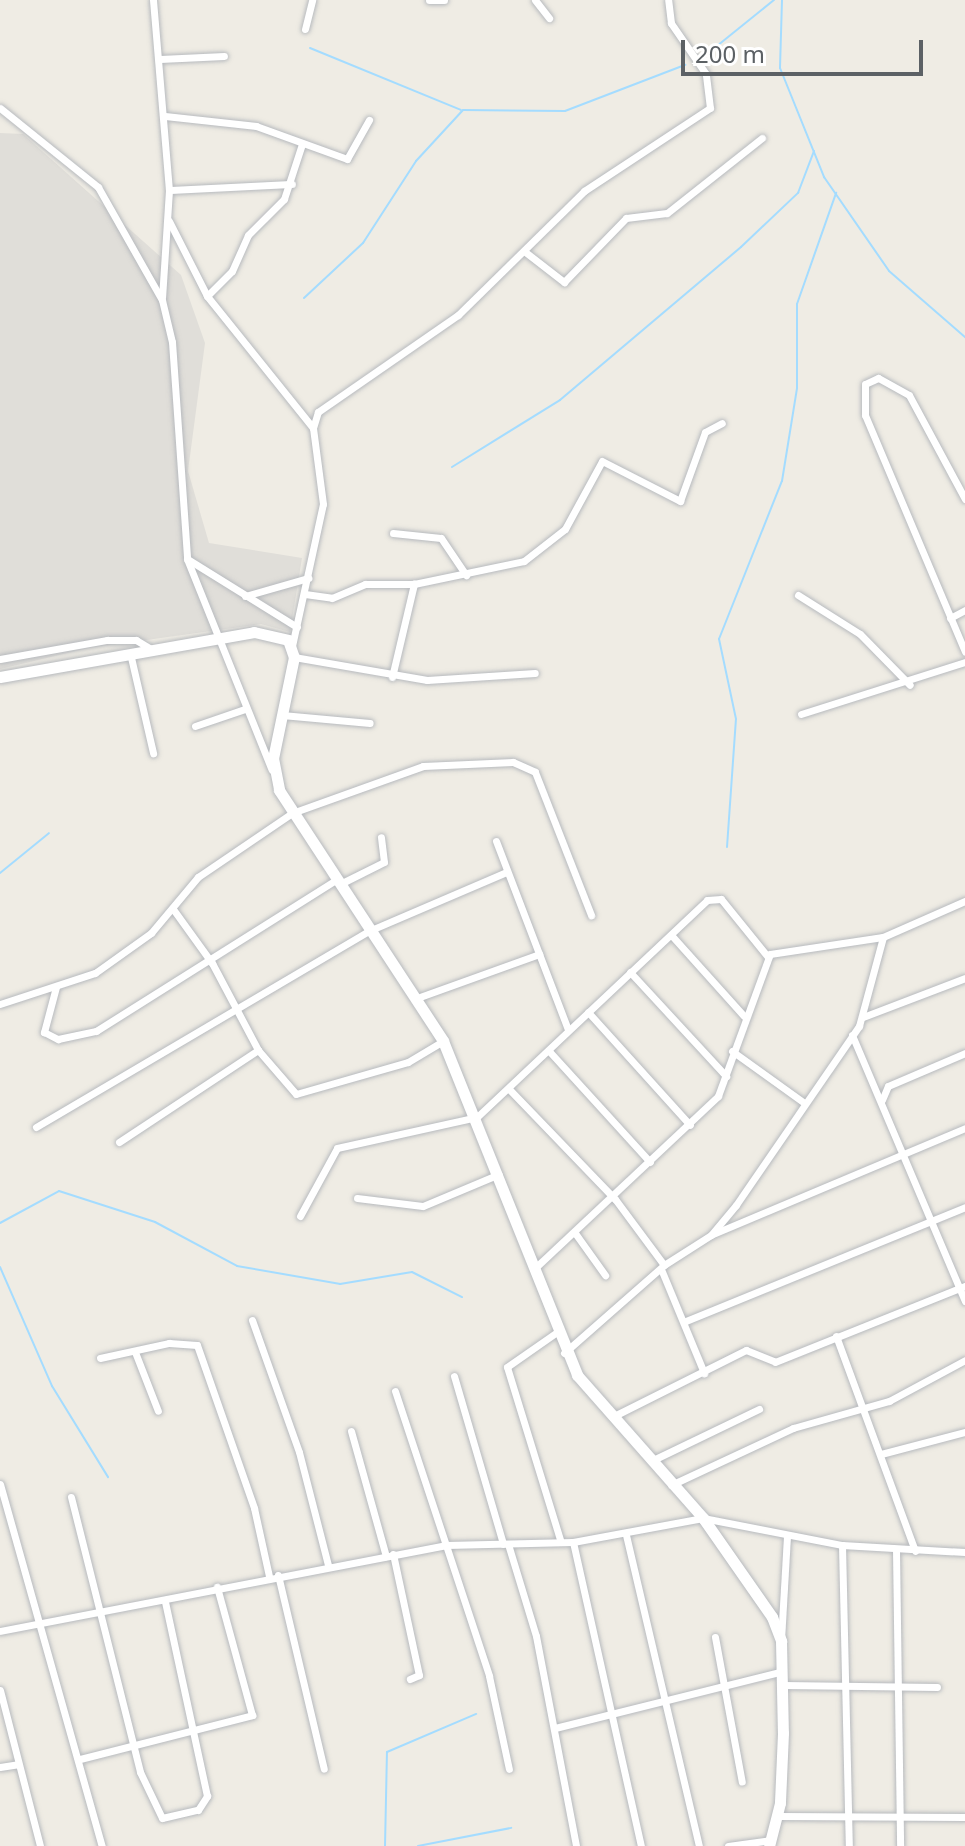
<!DOCTYPE html>
<style>
body{margin:0}
#map{position:relative;width:965px;height:1846px;overflow:hidden;background:#efece4;font-family:"Noto Sans",sans-serif}
div>[style]{position:absolute}
[style*='--x']{left:calc(var(--x)*1px);top:calc(var(--y)*1px);width:calc(var(--w)*1px);rotate:calc(var(--a)*1deg)}
.industrial>*{inset:0;background:#e0ded9}
.stream>*{height:2px;margin:-1px;padding:0 1px;transform-origin:1px;border-radius:1px;background:#a4dcff}
.roads{filter:drop-shadow(0 0 2px #b7babe) drop-shadow(0 0 2px #b7babe)}
.street>*{height:7px;margin:-3.5px;padding:0 3.5px;transform-origin:3.5px;border-radius:3.5px;background:#fff}
.secondary>*{height:11px;margin:-5.5px;padding:0 5.5px;transform-origin:5.5px;border-radius:5.5px;background:#fff}
span{translate:-50% -50%;white-space:nowrap;text-align:center;line-height:1.15;-webkit-text-stroke:8px #fff;paint-order:stroke}
.scale{position:absolute;left:681px;top:40px;width:242px;height:36px;box-sizing:border-box;border:4px solid #5c6165;border-top:0;padding-left:10px;font-size:24px;line-height:28px;white-space:nowrap;color:#5c6165;-webkit-text-stroke:6px #fff;paint-order:stroke}
</style>
<div id="map">
<div class="industrial">
<i style="clip-path:polygon(0 133px,23px 134px,181px 275px,205px 343px,188px 471px,209px 543px,302px 558px,290px 632px,261px 624px,89px 648px,0 669px)"></i>
</div>
<div class="stream">
<i style="--x:782;--y:0;--w:68;--a:91.7"></i>
<i style="--x:780;--y:68;--w:118;--a:68"></i>
<i style="--x:824;--y:177;--w:114;--a:55.3"></i>
<i style="--x:889;--y:271;--w:101;--a:41"></i>
<i style="--x:310;--y:48;--w:163;--a:22.3"></i>
<i style="--x:707;--y:54;--w:86;--a:-38.9"></i>
<i style="--x:304;--y:298;--w:81;--a:-43"></i>
<i style="--x:363;--y:243;--w:98;--a:-57.1"></i>
<i style="--x:416;--y:161;--w:69;--a:-47.3"></i>
<i style="--x:463;--y:110;--w:102;--a:0.6"></i>
<i style="--x:565;--y:111;--w:129;--a:-21"></i>
<i style="--x:452;--y:467;--w:127;--a:-31.8"></i>
<i style="--x:560;--y:400;--w:237;--a:-40.2"></i>
<i style="--x:741;--y:247;--w:79;--a:-43.5"></i>
<i style="--x:798;--y:193;--w:45;--a:-69.1"></i>
<i style="--x:727;--y:847;--w:128;--a:-86"></i>
<i style="--x:736;--y:719;--w:82;--a:-102"></i>
<i style="--x:719;--y:639;--w:170;--a:-68.3"></i>
<i style="--x:782;--y:481;--w:94;--a:-80.8"></i>
<i style="--x:797;--y:388;--w:84;--a:-90"></i>
<i style="--x:797;--y:304;--w:118;--a:-70.6"></i>
<i style="--x:0;--y:873;--w:63;--a:-39.2"></i>
<i style="--x:0;--y:1223;--w:67;--a:-28.5"></i>
<i style="--x:59;--y:1191;--w:101;--a:17.9"></i>
<i style="--x:155;--y:1222;--w:93;--a:28.2"></i>
<i style="--x:237;--y:1266;--w:105;--a:9.9"></i>
<i style="--x:340;--y:1284;--w:73;--a:-9.5"></i>
<i style="--x:412;--y:1272;--w:56;--a:26.6"></i>
<i style="--x:0;--y:1267;--w:130;--a:66.4"></i>
<i style="--x:52;--y:1386;--w:107;--a:58.4"></i>
<i style="--x:385;--y:1846;--w:94;--a:-88.8"></i>
<i style="--x:387;--y:1752;--w:97;--a:-23.1"></i>
<i style="--x:418;--y:1846;--w:95;--a:-11"></i>
</div>
<div class="roads">
<div class="street">
<i style="--x:153;--y:0;--w:191;--a:85.2"></i>
<i style="--x:169;--y:190;--w:107;--a:93.7"></i>
<i style="--x:429;--y:0;--w:15;--a:0"></i>
<i style="--x:535;--y:0;--w:23;--a:52"></i>
<i style="--x:305;--y:29;--w:30;--a:-76"></i>
<i style="--x:160;--y:59;--w:64;--a:-2.7"></i>
<i style="--x:0;--y:108;--w:126;--a:38.9"></i>
<i style="--x:98;--y:187;--w:130;--a:60.5"></i>
<i style="--x:162;--y:300;--w:43;--a:76.6"></i>
<i style="--x:172;--y:342;--w:218;--a:86"></i>
<i style="--x:187;--y:559;--w:227;--a:68.1"></i>
<i style="--x:165;--y:116;--w:92;--a:6.3"></i>
<i style="--x:256;--y:126;--w:97;--a:19.9"></i>
<i style="--x:347;--y:159;--w:45;--a:-60.6"></i>
<i style="--x:169;--y:190;--w:123;--a:-2.8"></i>
<i style="--x:169;--y:221;--w:84;--a:63.1"></i>
<i style="--x:207;--y:296;--w:169;--a:51.2"></i>
<i style="--x:524;--y:251;--w:51;--a:37.8"></i>
<i style="--x:564;--y:282;--w:89;--a:-45.9"></i>
<i style="--x:626;--y:218;--w:41;--a:-7"></i>
<i style="--x:667;--y:213;--w:121;--a:-38.3"></i>
<i style="--x:207;--y:296;--w:35;--a:-45"></i>
<i style="--x:232;--y:271;--w:39;--a:-66"></i>
<i style="--x:248;--y:235;--w:51;--a:-45"></i>
<i style="--x:284;--y:199;--w:58;--a:-71.9"></i>
<i style="--x:965;--y:499;--w:118;--a:-118.3"></i>
<i style="--x:909;--y:395;--w:35;--a:-151"></i>
<i style="--x:878;--y:378;--w:14;--a:155"></i>
<i style="--x:865;--y:384;--w:31;--a:90"></i>
<i style="--x:865;--y:415;--w:257;--a:67.1"></i>
<i style="--x:393;--y:533;--w:48;--a:5.9"></i>
<i style="--x:441;--y:538;--w:45;--a:56"></i>
<i style="--x:189;--y:560;--w:127;--a:31.8"></i>
<i style="--x:305;--y:594;--w:27;--a:8"></i>
<i style="--x:332;--y:598;--w:36;--a:-23"></i>
<i style="--x:365;--y:584;--w:49;--a:0"></i>
<i style="--x:414;--y:584;--w:112;--a:-11.8"></i>
<i style="--x:524;--y:561;--w:52;--a:-38"></i>
<i style="--x:565;--y:529;--w:77;--a:-61.4"></i>
<i style="--x:602;--y:461;--w:88;--a:27.1"></i>
<i style="--x:680;--y:501;--w:73;--a:-70.1"></i>
<i style="--x:705;--y:432;--w:19;--a:-28"></i>
<i style="--x:798;--y:595;--w:73;--a:32.2"></i>
<i style="--x:860;--y:634;--w:71;--a:45.6"></i>
<i style="--x:245;--y:596;--w:66;--a:-15.9"></i>
<i style="--x:950;--y:618;--w:17;--a:-28"></i>
<i style="--x:292;--y:646;--w:145;--a:-77.7"></i>
<i style="--x:323;--y:504;--w:77;--a:-97.5"></i>
<i style="--x:313;--y:428;--w:17;--a:-73"></i>
<i style="--x:318;--y:412;--w:170;--a:-34.7"></i>
<i style="--x:458;--y:315;--w:177;--a:-44.5"></i>
<i style="--x:584;--y:191;--w:151;--a:-33.4"></i>
<i style="--x:710;--y:108;--w:34;--a:-97"></i>
<i style="--x:706;--y:74;--w:62;--a:-124.5"></i>
<i style="--x:671;--y:23;--w:23;--a:-97"></i>
<i style="--x:130;--y:653;--w:103;--a:77"></i>
<i style="--x:294;--y:657;--w:135;--a:9.8"></i>
<i style="--x:427;--y:680;--w:108;--a:-3.7"></i>
<i style="--x:0;--y:659;--w:109;--a:-10.1"></i>
<i style="--x:107;--y:640;--w:29;--a:0"></i>
<i style="--x:136;--y:640;--w:17;--a:31"></i>
<i style="--x:392;--y:677;--w:96;--a:-76.7"></i>
<i style="--x:801;--y:714;--w:172;--a:-17.6"></i>
<i style="--x:282;--y:715;--w:88;--a:5.2"></i>
<i style="--x:195;--y:726;--w:53;--a:-18.8"></i>
<i style="--x:496;--y:841;--w:202;--a:69.1"></i>
<i style="--x:340;--y:884;--w:49;--a:-26.6"></i>
<i style="--x:384;--y:862;--w:25;--a:-97"></i>
<i style="--x:173;--y:909;--w:67;--a:54.2"></i>
<i style="--x:212;--y:963;--w:98;--a:62.1"></i>
<i style="--x:258;--y:1050;--w:58;--a:49.2"></i>
<i style="--x:296;--y:1094;--w:116;--a:-15.9"></i>
<i style="--x:408;--y:1062;--w:41;--a:-31"></i>
<i style="--x:673;--y:937;--w:106;--a:48.1"></i>
<i style="--x:630;--y:972;--w:142;--a:47.3"></i>
<i style="--x:56;--y:987;--w:47;--a:104.9"></i>
<i style="--x:44;--y:1032;--w:16;--a:27"></i>
<i style="--x:58;--y:1039;--w:39;--a:-12"></i>
<i style="--x:96;--y:1031;--w:284;--a:-32.2"></i>
<i style="--x:417;--y:998;--w:130;--a:-19.8"></i>
<i style="--x:0;--y:1004;--w:100;--a:-18.1"></i>
<i style="--x:95;--y:973;--w:69;--a:-35.5"></i>
<i style="--x:151;--y:933;--w:73;--a:-50"></i>
<i style="--x:198;--y:877;--w:114;--a:-34.2"></i>
<i style="--x:292;--y:813;--w:139;--a:-19.7"></i>
<i style="--x:423;--y:766;--w:90;--a:-2.5"></i>
<i style="--x:513;--y:762;--w:24;--a:24"></i>
<i style="--x:535;--y:772;--w:154;--a:68.6"></i>
<i style="--x:588;--y:1012;--w:152;--a:47.9"></i>
<i style="--x:863;--y:1017;--w:109;--a:-20.9"></i>
<i style="--x:852;--y:1035;--w:289;--a:67"></i>
<i style="--x:549;--y:1051;--w:150;--a:47.7"></i>
<i style="--x:732;--y:1051;--w:87;--a:35.7"></i>
<i style="--x:509;--y:1089;--w:153;--a:46.1"></i>
<i style="--x:615;--y:1199;--w:82;--a:53.4"></i>
<i style="--x:882;--y:1100;--w:15;--a:-67"></i>
<i style="--x:888;--y:1086;--w:84;--a:-23.2"></i>
<i style="--x:36;--y:1127;--w:389;--a:-30.5"></i>
<i style="--x:371;--y:930;--w:147;--a:-23.2"></i>
<i style="--x:119;--y:1142;--w:167;--a:-33.5"></i>
<i style="--x:357;--y:1198;--w:66;--a:6.9"></i>
<i style="--x:423;--y:1206;--w:82;--a:-22.8"></i>
<i style="--x:300;--y:1216;--w:77;--a:-61.4"></i>
<i style="--x:337;--y:1148;--w:143;--a:-12.5"></i>
<i style="--x:477;--y:1117;--w:316;--a:-43.3"></i>
<i style="--x:707;--y:900;--w:14;--a:-4"></i>
<i style="--x:721;--y:899;--w:75;--a:51"></i>
<i style="--x:575;--y:1233;--w:52;--a:54.5"></i>
<i style="--x:713;--y:1234;--w:273;--a:-22.8"></i>
<i style="--x:535;--y:1268;--w:251;--a:-43.2"></i>
<i style="--x:718;--y:1096;--w:151;--a:-69.9"></i>
<i style="--x:770;--y:954;--w:114;--a:-8.6"></i>
<i style="--x:883;--y:937;--w:90;--a:-23.7"></i>
<i style="--x:661;--y:1269;--w:113;--a:67.5"></i>
<i style="--x:252;--y:1320;--w:140;--a:70.4"></i>
<i style="--x:299;--y:1452;--w:117;--a:75.6"></i>
<i style="--x:686;--y:1321;--w:301;--a:-22.2"></i>
<i style="--x:557;--y:1332;--w:61;--a:145"></i>
<i style="--x:507;--y:1367;--w:183;--a:72.9"></i>
<i style="--x:836;--y:1336;--w:229;--a:69.8"></i>
<i style="--x:135;--y:1352;--w:63;--a:68.7"></i>
<i style="--x:564;--y:1353;--w:133;--a:-41.3"></i>
<i style="--x:664;--y:1265;--w:56;--a:-32.6"></i>
<i style="--x:711;--y:1235;--w:39;--a:-50"></i>
<i style="--x:736;--y:1205;--w:217;--a:-55.5"></i>
<i style="--x:859;--y:1026;--w:92;--a:-74.9"></i>
<i style="--x:100;--y:1358;--w:71;--a:-12.3"></i>
<i style="--x:169;--y:1343;--w:28;--a:4"></i>
<i style="--x:197;--y:1345;--w:173;--a:70.7"></i>
<i style="--x:254;--y:1508;--w:70;--a:77.6"></i>
<i style="--x:454;--y:1376;--w:175;--a:73.7"></i>
<i style="--x:395;--y:1391;--w:300;--a:71.7"></i>
<i style="--x:489;--y:1676;--w:95;--a:77.9"></i>
<i style="--x:612;--y:1417;--w:150;--a:-26.6"></i>
<i style="--x:746;--y:1350;--w:31;--a:22"></i>
<i style="--x:775;--y:1362;--w:205;--a:-21.8"></i>
<i style="--x:351;--y:1431;--w:130;--a:74.4"></i>
<i style="--x:881;--y:1454;--w:87;--a:-14.7"></i>
<i style="--x:651;--y:1461;--w:120;--a:-25.7"></i>
<i style="--x:0;--y:1484;--w:376;--a:74.3"></i>
<i style="--x:671;--y:1485;--w:135;--a:-25"></i>
<i style="--x:793;--y:1428;--w:100;--a:-15.7"></i>
<i style="--x:889;--y:1401;--w:86;--a:-28.3"></i>
<i style="--x:71;--y:1497;--w:284;--a:75.9"></i>
<i style="--x:140;--y:1772;--w:51;--a:64.4"></i>
<i style="--x:162;--y:1818;--w:37;--a:-13"></i>
<i style="--x:198;--y:1810;--w:17;--a:-57"></i>
<i style="--x:207;--y:1796;--w:199;--a:-102.2"></i>
<i style="--x:626;--y:1535;--w:319;--a:76.8"></i>
<i style="--x:573;--y:1542;--w:312;--a:77.4"></i>
<i style="--x:508;--y:1544;--w:96;--a:73.1"></i>
<i style="--x:536;--y:1636;--w:214;--a:79.2"></i>
<i style="--x:842;--y:1545;--w:301;--a:88.7"></i>
<i style="--x:896;--y:1550;--w:296;--a:89.2"></i>
<i style="--x:393;--y:1554;--w:124;--a:77.9"></i>
<i style="--x:419;--y:1675;--w:10;--a:156"></i>
<i style="--x:278;--y:1575;--w:199;--a:76.7"></i>
<i style="--x:0;--y:1631;--w:454;--a:-10.9"></i>
<i style="--x:446;--y:1545;--w:127;--a:-1.4"></i>
<i style="--x:573;--y:1542;--w:132;--a:-10.5"></i>
<i style="--x:703;--y:1518;--w:142;--a:11"></i>
<i style="--x:842;--y:1545;--w:123;--a:3.3"></i>
<i style="--x:715;--y:1637;--w:147;--a:79.5"></i>
<i style="--x:781;--y:1640;--w:105;--a:-86.7"></i>
<i style="--x:783;--y:1685;--w:154;--a:0.7"></i>
<i style="--x:0;--y:1690;--w:161;--a:75.6"></i>
<i style="--x:555;--y:1728;--w:235;--a:-14"></i>
<i style="--x:80;--y:1759;--w:178;--a:-14.3"></i>
<i style="--x:252;--y:1715;--w:133;--a:-105.3"></i>
<i style="--x:0;--y:1767;--w:18;--a:-9"></i>
<i style="--x:778;--y:1816;--w:187;--a:0.3"></i>
<i style="--x:728;--y:1846;--w:44;--a:-7.8"></i>
</div>
<div class="secondary">
<i style="--x:0;--y:677;--w:258;--a:-10"></i>
<i style="--x:254;--y:632;--w:35;--a:13"></i>
<i style="--x:288;--y:640;--w:18;--a:71"></i>
<i style="--x:294;--y:657;--w:103;--a:101.7"></i>
<i style="--x:273;--y:758;--w:33;--a:79"></i>
<i style="--x:279;--y:790;--w:300;--a:56.8"></i>
<i style="--x:443;--y:1041;--w:360;--a:68.1"></i>
<i style="--x:577;--y:1375;--w:191;--a:48.6"></i>
<i style="--x:703;--y:1518;--w:121;--a:55.1"></i>
<i style="--x:772;--y:1617;--w:26;--a:69"></i>
<i style="--x:781;--y:1641;--w:92;--a:88.8"></i>
<i style="--x:783;--y:1733;--w:70;--a:92.5"></i>
<i style="--x:780;--y:1803;--w:44;--a:104.3"></i>
</div>
</div>
<div class="scale">200 m</div>
</div>
